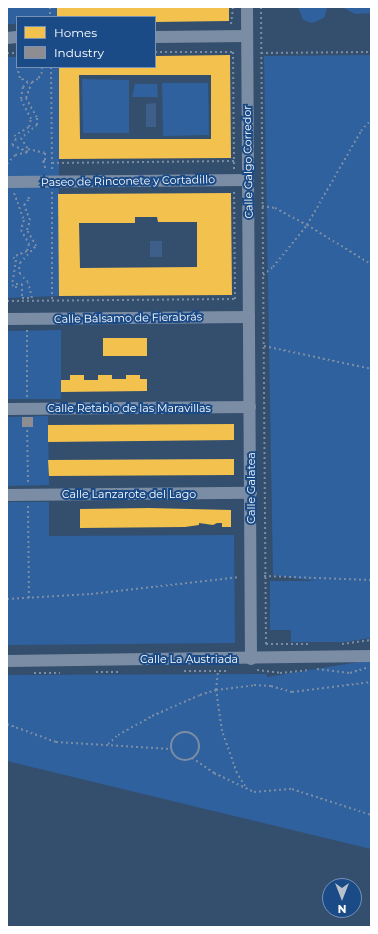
<!DOCTYPE html>
<meta charset="utf-8">
<style>
body{margin:0}
#map{position:relative;width:378px;height:934px;overflow:hidden;background:#344e6e;font-family:Montserrat,sans-serif}
div>[style]{position:absolute}
[style*='--x']{left:calc(var(--x)*1px);top:calc(var(--y)*1px);width:calc(var(--w)*1px);rotate:calc(var(--a)*1deg)}
.green>*{inset:0;background:#2f619e}
.water>*{inset:0;background:#3d5f8a}
.homes>*{inset:0;background:#f2c14e}
.industry>*{inset:0;background:#8d8d92}
.path>*{height:2px;margin-top:-1px;transform-origin:0;background:repeating-linear-gradient(90deg,#7b8da4 0 2px,transparent 0 5px)}
.path>.ring{margin:-1px;padding:0;box-sizing:content-box;background:none;border:2px solid #7b8da4;border-radius:50%}
.street>*{height:12px;margin:-6px;padding:0 6px;transform-origin:6px;border-radius:6px;background:#7b8da4}
span{translate:-50% -50%;white-space:nowrap;text-align:center;line-height:1.15;-webkit-text-stroke:4px #1b4b87;paint-order:stroke}
.street-label{font-size:11px;color:#fff}
.frame{position:absolute;inset:0;border:8px solid #fff;pointer-events:none}
.legend{position:absolute;left:16px;top:16px;width:140px;height:52px;box-sizing:border-box;background:#1b4b87;border:1px solid #7693b7;margin:0;padding:5px 7px;list-style:none;font-size:12px;color:#fff}
.legend li{display:flex;align-items:center;gap:8px;height:20px}
.legend b{width:20px;border:1px solid #7693b7}
.north{position:absolute;left:322px;top:878px;width:40px;height:40px;box-sizing:border-box;background:#1b4b87;border:1px solid #7693b7;border-radius:50%;rotate:180deg;font-size:11px;font-weight:700;line-height:16px;text-align:center;color:#fff}
.north::after{content:'';display:block;margin:auto;width:14px;height:18px;background:#b8c1cc;clip-path:polygon(50% 0,100% 100%,50% 72%,0 100%)}
</style>
<div id="map">
<div class="green">
<i style="clip-path:polygon(7px 7px,57px 7px,57px 17px,17px 17px,15px 24px,7px 24px)"></i>
<i style="clip-path:polygon(298px 7px,326px 7px,327px 9px,324px 18px,312px 23px,303px 20px)"></i>
<i style="clip-path:polygon(342px 7px,371px 7px,371px 13px,355px 14px)"></i>
<i style="clip-path:polygon(371px 55px,371px 638px,345px 642px,291px 642px,291px 630px,270px 630px,270px 581px,316px 581px,273px 575px,264px 56px)"></i>
<i style="clip-path:polygon(7px 57px,17px 57px,17px 67px,59px 67px,59px 296px,7px 298px)"></i>
<i style="clip-path:polygon(82px 79px,129px 80px,129px 133px,83px 133px)"></i>
<i style="clip-path:polygon(162px 83px,208px 83px,209px 135px,163px 136px)"></i>
<i style="clip-path:polygon(135px 84px,157px 84px,158px 97px,132px 97px)"></i>
<i style="clip-path:polygon(61px 330px,61px 399px,7px 399px,7px 331px)"></i>
<i style="clip-path:polygon(48px 416px,49px 485px,7px 486px,7px 417px)"></i>
<i style="clip-path:polygon(8px 502px,49px 502px,49px 536px,234px 535px,235px 643px,7px 645px)"></i>
<i style="clip-path:polygon(371px 660px,371px 849px,7px 761px,7px 675px,266px 674px,267px 677px)"></i>
</div>
<div class="water">
<i style="clip-path:polygon(156px 103px,156px 127px,146px 127px,146px 104px)"></i>
<i style="clip-path:polygon(150px 241px,162px 241px,162px 257px,150px 257px)"></i>
</div>
<div class="homes">
<i style="clip-path:polygon(57px 7px,229px 7px,229px 21px,155px 22px,155px 17px,57px 17px)"></i>
<i style="clip-path:polygon(evenodd,230px 55px,231px 158px,59px 159px,59px 67px,155px 67px,155px 56px,230px 55px,79px 75px,211px 75px,211px 139px,80px 139px,79px 75px)"></i>
<i style="clip-path:polygon(evenodd,231px 193px,232px 295px,59px 296px,58px 194px,231px 193px,135px 217px,157px 217px,158px 222px,197px 222px,197px 267px,80px 268px,79px 223px,135px 223px,135px 217px)"></i>
<i style="clip-path:polygon(103px 338px,147px 338px,147px 356px,103px 356px)"></i>
<i style="clip-path:polygon(70px 375px,84px 375px,84px 380px,98px 380px,98px 375px,112px 375px,112px 379px,126px 379px,126px 375px,140px 375px,140px 379px,147px 379px,147px 391px,61px 392px,61px 380px,70px 380px)"></i>
<i style="clip-path:polygon(234px 424px,234px 440px,48px 442px,48px 425px)"></i>
<i style="clip-path:polygon(234px 459px,234px 475px,49px 476px,48px 460px)"></i>
<i style="clip-path:polygon(149px 508px,231px 510px,231px 527px,222px 527px,222px 523px,217px 523px,213px 525px,199px 523px,199px 525px,185px 527px,80px 528px,80px 509px)"></i>
</div>
<div class="industry">
<i style="clip-path:polygon(22px 417px,33px 417px,33px 427px,22px 427px)"></i>
</div>
<div class="path">
<i style="--x:50;--y:7;--w:10;--a:90"></i>
<i style="--x:261;--y:7;--w:637;--a:89.55"></i>
<i style="--x:266;--y:644;--w:42;--a:0"></i>
<i style="--x:231;--y:24;--w:17;--a:-83"></i>
<i style="--x:155;--y:52;--w:78;--a:0"></i>
<i style="--x:233;--y:52;--w:118;--a:89.5"></i>
<i style="--x:7;--y:53;--w:10;--a:0"></i>
<i style="--x:261;--y:53;--w:110;--a:-0.5"></i>
<i style="--x:42;--y:67;--w:5;--a:90"></i>
<i style="--x:42;--y:72;--w:8;--a:120"></i>
<i style="--x:38;--y:79;--w:7;--a:153"></i>
<i style="--x:32;--y:82;--w:17;--a:111"></i>
<i style="--x:26;--y:98;--w:23;--a:61"></i>
<i style="--x:37;--y:118;--w:7;--a:90"></i>
<i style="--x:37;--y:125;--w:21;--a:141"></i>
<i style="--x:21;--y:138;--w:13;--a:58"></i>
<i style="--x:28;--y:149;--w:17;--a:13"></i>
<i style="--x:45;--y:153;--w:8;--a:90"></i>
<i style="--x:45;--y:161;--w:2;--a:180"></i>
<i style="--x:43;--y:161;--w:10;--a:73"></i>
<i style="--x:51;--y:67;--w:103;--a:89.4"></i>
<i style="--x:52;--y:163;--w:182;--a:-0.6"></i>
<i style="--x:7;--y:164;--w:12;--a:-48"></i>
<i style="--x:15;--y:155;--w:13;--a:-13"></i>
<i style="--x:28;--y:152;--w:17;--a:-156"></i>
<i style="--x:12;--y:145;--w:6;--a:-51"></i>
<i style="--x:16;--y:140;--w:4;--a:-117"></i>
<i style="--x:14;--y:136;--w:17;--a:-31"></i>
<i style="--x:29;--y:127;--w:8;--a:-76"></i>
<i style="--x:31;--y:119;--w:22;--a:-117"></i>
<i style="--x:21;--y:99;--w:12;--a:-81"></i>
<i style="--x:23;--y:87;--w:7;--a:-45"></i>
<i style="--x:28;--y:82;--w:9;--a:-153"></i>
<i style="--x:20;--y:78;--w:11;--a:-105"></i>
<i style="--x:52;--y:192;--w:109;--a:90"></i>
<i style="--x:14;--y:193;--w:29;--a:70"></i>
<i style="--x:24;--y:220;--w:10;--a:107"></i>
<i style="--x:21;--y:230;--w:16;--a:60"></i>
<i style="--x:29;--y:244;--w:7;--a:106"></i>
<i style="--x:27;--y:251;--w:15;--a:157"></i>
<i style="--x:13;--y:257;--w:4;--a:45"></i>
<i style="--x:16;--y:260;--w:25;--a:99"></i>
<i style="--x:12;--y:285;--w:5;--a:37"></i>
<i style="--x:16;--y:288;--w:4;--a:-90"></i>
<i style="--x:16;--y:284;--w:6;--a:0"></i>
<i style="--x:22;--y:284;--w:14;--a:90"></i>
<i style="--x:22;--y:298;--w:10;--a:0"></i>
<i style="--x:32;--y:298;--w:16;--a:-104"></i>
<i style="--x:28;--y:282;--w:11;--a:-135"></i>
<i style="--x:20;--y:274;--w:5;--a:-101"></i>
<i style="--x:19;--y:269;--w:6;--a:-81"></i>
<i style="--x:20;--y:263;--w:23;--a:-47"></i>
<i style="--x:36;--y:246;--w:18;--a:-119"></i>
<i style="--x:27;--y:230;--w:10;--a:-73"></i>
<i style="--x:30;--y:220;--w:16;--a:-112"></i>
<i style="--x:24;--y:205;--w:8;--a:-50"></i>
<i style="--x:29;--y:199;--w:5;--a:-101"></i>
<i style="--x:262;--y:206;--w:13;--a:9"></i>
<i style="--x:275;--y:208;--w:36;--a:28"></i>
<i style="--x:307;--y:225;--w:75;--a:31.4"></i>
<i style="--x:263;--y:275;--w:13;--a:-39"></i>
<i style="--x:273;--y:267;--w:54;--a:-51"></i>
<i style="--x:307;--y:225;--w:108;--a:-60.1"></i>
<i style="--x:361;--y:131;--w:15;--a:-48"></i>
<i style="--x:7;--y:301;--w:228;--a:-0.5"></i>
<i style="--x:235;--y:299;--w:109;--a:-90.5"></i>
<i style="--x:27;--y:330;--w:68;--a:90"></i>
<i style="--x:264;--y:346;--w:109;--a:12.1"></i>
<i style="--x:27;--y:420;--w:64;--a:89.1"></i>
<i style="--x:28;--y:506;--w:92;--a:89.4"></i>
<i style="--x:264;--y:576;--w:107;--a:2.1"></i>
<i style="--x:7;--y:599;--w:84;--a:-3.4"></i>
<i style="--x:91;--y:594;--w:150;--a:-6.5"></i>
<i style="--x:342;--y:644;--w:29;--a:-8"></i>
<i style="--x:317;--y:669;--w:33;--a:7"></i>
<i style="--x:350;--y:673;--w:17;--a:-17"></i>
<i style="--x:257;--y:670;--w:23;--a:7"></i>
<i style="--x:280;--y:673;--w:27;--a:-6"></i>
<i style="--x:184;--y:671;--w:45;--a:0"></i>
<i style="--x:96;--y:672;--w:25;--a:0"></i>
<i style="--x:34;--y:673;--w:26;--a:0"></i>
<i style="--x:7;--y:724;--w:52;--a:20.2"></i>
<i style="--x:56;--y:742;--w:115;--a:3.5"></i>
<i class="ring" style="left:171px;top:732px;width:26px;height:26px"></i>
<i style="--x:108;--y:744;--w:13;--a:-42"></i>
<i style="--x:118;--y:735;--w:39;--a:-29"></i>
<i style="--x:152;--y:716;--w:52;--a:-23.6"></i>
<i style="--x:200;--y:695;--w:17;--a:-17"></i>
<i style="--x:216;--y:690;--w:20;--a:-84"></i>
<i style="--x:192;--y:758;--w:27;--a:34"></i>
<i style="--x:214;--y:773;--w:44;--a:25.4"></i>
<i style="--x:254;--y:792;--w:38;--a:-5"></i>
<i style="--x:292;--y:789;--w:83;--a:18.2"></i>
<i style="--x:245;--y:786;--w:15;--a:-122"></i>
<i style="--x:237;--y:773;--w:45;--a:-109.7"></i>
<i style="--x:222;--y:731;--w:41;--a:-98.3"></i>
<i style="--x:216;--y:690;--w:38;--a:-7"></i>
<i style="--x:254;--y:685;--w:17;--a:3"></i>
<i style="--x:271;--y:686;--w:22;--a:16"></i>
<i style="--x:292;--y:692;--w:80;--a:-7.2"></i>
</div>
<div class="street">
<i style="--x:247;--y:7;--w:652;--a:89.65"></i>
<i style="--x:155;--y:37;--w:92;--a:-0.6"></i>
<i style="--x:7;--y:38;--w:10;--a:-6"></i>
<i style="--x:7;--y:182;--w:241;--a:-0.5"></i>
<i style="--x:7;--y:319;--w:242;--a:-0.5"></i>
<i style="--x:7;--y:409;--w:243;--a:-0.5"></i>
<i style="--x:7;--y:495;--w:244;--a:-0.5"></i>
<i style="--x:7;--y:661;--w:364;--a:-0.8"></i>
</div>
<div class="street-label">
<span style="left:248px;top:162px;rotate:-91deg">Calle Galgo Corredor</span>
<span style="left:128px;top:181px;rotate:-1deg">Paseo de Rinconete y Cortadillo</span>
<span style="left:128px;top:318px;rotate:-1deg">Calle Bálsamo de Fierabrás</span>
<span style="left:129px;top:408px">Calle Retablo de las Maravillas</span>
<span style="left:251px;top:488px;rotate:-90deg">Calle Galatea</span>
<span style="left:129px;top:494px">Calle Lanzarote del Lago</span>
<span style="left:189px;top:659px">Calle La Austriada</span>
</div>
<div class="frame"></div>
<ul class="legend">
<li><b style="height:11px;background:#f2c14e"></b>Homes</li>
<li><b style="height:11px;background:#8d8d92"></b>Industry</li>
</ul>
<div class="north">N</div>
</div>
